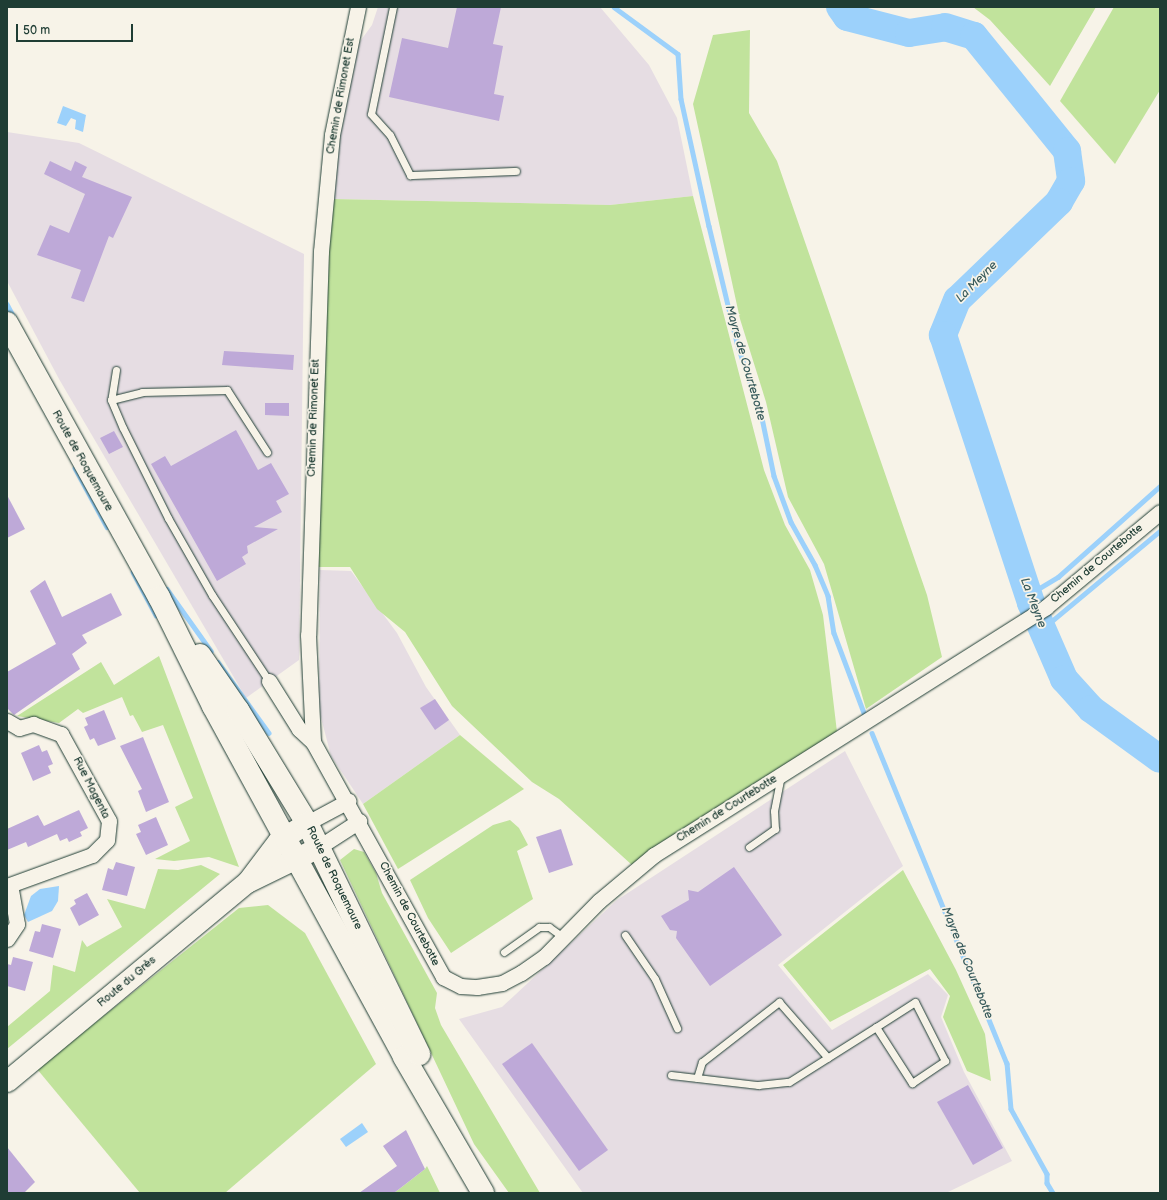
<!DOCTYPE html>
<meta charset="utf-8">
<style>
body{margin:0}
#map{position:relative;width:1167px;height:1200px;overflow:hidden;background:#f7f3e8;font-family:"Balsamiq Sans",sans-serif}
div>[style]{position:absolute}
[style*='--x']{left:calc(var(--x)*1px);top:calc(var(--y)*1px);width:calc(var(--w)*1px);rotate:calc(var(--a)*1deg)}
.built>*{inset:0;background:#e6dde3}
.green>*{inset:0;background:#c1e39c}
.water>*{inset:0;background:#9cd1fb}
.stream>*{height:4.5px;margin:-2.25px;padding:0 2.25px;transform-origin:2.25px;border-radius:2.25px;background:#9cd1fb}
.river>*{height:28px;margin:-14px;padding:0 14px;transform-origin:14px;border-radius:14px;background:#9cd1fb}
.building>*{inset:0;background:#bea9d8}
.roads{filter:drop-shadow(0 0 1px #1f3d34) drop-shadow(0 0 1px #1f3d34)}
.lane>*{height:7px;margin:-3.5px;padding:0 3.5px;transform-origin:3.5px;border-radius:3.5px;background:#f7f3e8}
.street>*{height:15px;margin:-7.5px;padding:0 7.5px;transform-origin:7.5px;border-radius:7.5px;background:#f7f3e8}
.secondary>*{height:21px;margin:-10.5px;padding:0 10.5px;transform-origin:10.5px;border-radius:10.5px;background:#f7f3e8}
.primary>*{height:22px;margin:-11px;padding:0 11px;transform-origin:11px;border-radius:11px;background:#f7f3e8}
span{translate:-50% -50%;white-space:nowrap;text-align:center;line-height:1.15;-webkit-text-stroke:3.5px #f7f3e8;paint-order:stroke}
.street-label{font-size:11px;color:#1f3d34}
.water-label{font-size:12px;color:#385b5c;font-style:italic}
.frame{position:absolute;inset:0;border:8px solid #1f3d34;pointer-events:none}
.scale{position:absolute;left:16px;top:24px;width:117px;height:18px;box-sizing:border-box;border:2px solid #1f3d34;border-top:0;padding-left:5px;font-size:12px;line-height:14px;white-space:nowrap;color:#1f3d34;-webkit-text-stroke:3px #f7f3e8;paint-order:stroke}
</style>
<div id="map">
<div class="built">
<i style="clip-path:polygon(378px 7px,600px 7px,649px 65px,677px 118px,693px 196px,610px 205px,332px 199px,336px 140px,356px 47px,372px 25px)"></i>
<i style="clip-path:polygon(7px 132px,79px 143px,304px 254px,299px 660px,246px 698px,59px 379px,7px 281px)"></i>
<i style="clip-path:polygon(320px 570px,351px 571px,397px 633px,426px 687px,460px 735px,363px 804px,331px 756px,319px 710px)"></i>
<i style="clip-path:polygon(845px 751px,903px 866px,778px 965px,832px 1030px,928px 974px,948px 995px,941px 1017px,964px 1072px,1012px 1161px,946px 1193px,583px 1193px,459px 1019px,502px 1007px,617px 900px)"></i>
</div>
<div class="green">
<i style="clip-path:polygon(973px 7px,1096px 7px,1050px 86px,990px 20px)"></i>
<i style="clip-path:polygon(1114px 7px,1160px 7px,1160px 90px,1115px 164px,1060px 101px)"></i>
<i style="clip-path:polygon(750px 30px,749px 113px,777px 161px,927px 595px,942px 657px,866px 709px,824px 564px,788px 497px,766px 402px,740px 319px,693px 104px,713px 35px)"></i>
<i style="clip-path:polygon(693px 196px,764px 470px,785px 525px,810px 570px,823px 615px,837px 732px,632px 865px,559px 799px,532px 782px,452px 706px,405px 632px,377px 609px,350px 567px,316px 567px,321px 367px,332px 199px,610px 205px)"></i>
<i style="clip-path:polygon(159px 656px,239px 867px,209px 857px,174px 861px,155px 859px,190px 841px,175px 807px,193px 798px,163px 725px,142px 732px,133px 715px,130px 716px,122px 697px,83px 713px,78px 709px,59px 723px,17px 716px,101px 662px,114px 685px)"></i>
<i style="clip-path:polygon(460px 735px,524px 789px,398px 869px,363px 804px)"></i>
<i style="clip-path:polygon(510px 820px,519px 828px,528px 845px,517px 851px,533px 899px,451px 953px,428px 918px,410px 880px,493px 825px)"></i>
<i style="clip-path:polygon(354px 849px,364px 852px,376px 873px,382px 893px,437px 993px,435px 1008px,441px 1025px,540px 1193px,509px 1193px,474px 1144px,340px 860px)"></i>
<i style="clip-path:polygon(201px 865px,220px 874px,7px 1049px,7px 1027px,50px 991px,53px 965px,75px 972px,82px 940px,87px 947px,122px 927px,107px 899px,145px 909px,158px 869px,178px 870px)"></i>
<i style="clip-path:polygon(903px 870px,956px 970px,985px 1034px,991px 1081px,967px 1071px,943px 1017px,950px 996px,930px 969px,830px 1022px,783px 965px)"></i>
<i style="clip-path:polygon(268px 905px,305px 933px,376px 1064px,225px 1193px,140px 1193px,37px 1069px,239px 908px)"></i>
<i style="clip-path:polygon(427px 1166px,440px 1193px,394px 1193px,425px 1169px)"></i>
</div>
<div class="water">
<i style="clip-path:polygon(63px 106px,86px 115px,83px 132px,75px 129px,76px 120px,71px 118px,66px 126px,57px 123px)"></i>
<i style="clip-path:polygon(59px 886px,58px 901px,52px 911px,28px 922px,24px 915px,31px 896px,40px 889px)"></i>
<i style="clip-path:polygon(362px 1123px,368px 1132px,346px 1147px,340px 1139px)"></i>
</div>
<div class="stream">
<i style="--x:614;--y:7;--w:79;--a:36.3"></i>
<i style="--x:678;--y:54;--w:45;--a:86.2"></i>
<i style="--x:681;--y:99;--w:130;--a:77.6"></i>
<i style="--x:709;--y:226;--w:120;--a:76.5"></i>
<i style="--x:737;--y:343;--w:79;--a:71.6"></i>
<i style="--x:762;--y:418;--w:59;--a:78.3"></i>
<i style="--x:774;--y:476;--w:49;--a:69.7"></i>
<i style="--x:791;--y:522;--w:49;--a:60.8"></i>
<i style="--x:815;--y:565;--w:34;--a:67"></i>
<i style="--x:828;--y:596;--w:37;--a:81"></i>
<i style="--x:834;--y:633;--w:85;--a:69.4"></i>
<i style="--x:7;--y:304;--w:15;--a:62"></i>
<i style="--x:75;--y:468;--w:67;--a:61.5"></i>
<i style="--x:133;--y:572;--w:49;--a:61.9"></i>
<i style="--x:167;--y:589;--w:76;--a:54.6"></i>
<i style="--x:1028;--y:595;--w:35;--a:-31"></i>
<i style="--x:1058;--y:577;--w:137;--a:-41.7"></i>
<i style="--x:1041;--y:630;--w:155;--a:-39.8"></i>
<i style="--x:218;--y:662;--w:87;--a:54.3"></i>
<i style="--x:872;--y:733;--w:357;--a:67.8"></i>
<i style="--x:1007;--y:1063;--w:46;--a:85"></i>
<i style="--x:1011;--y:1109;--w:74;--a:61"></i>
<i style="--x:1047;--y:1174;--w:9;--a:90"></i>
<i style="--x:1047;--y:1183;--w:12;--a:59"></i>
</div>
<div class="river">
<i style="--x:840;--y:7;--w:12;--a:55"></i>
<i style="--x:847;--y:17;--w:64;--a:14.5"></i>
<i style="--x:909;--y:33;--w:36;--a:-9"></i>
<i style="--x:945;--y:27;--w:30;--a:17"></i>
<i style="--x:974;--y:36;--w:148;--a:51"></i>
<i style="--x:1067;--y:151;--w:30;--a:82"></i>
<i style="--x:1071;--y:181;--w:24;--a:120"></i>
<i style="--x:1059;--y:202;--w:141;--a:136.1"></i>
<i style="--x:957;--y:300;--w:38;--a:112"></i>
<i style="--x:943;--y:335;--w:282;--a:71.8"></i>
<i style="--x:1031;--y:603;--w:83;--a:66.5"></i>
<i style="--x:1064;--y:679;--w:40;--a:48"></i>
<i style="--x:1091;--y:709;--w:85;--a:35.9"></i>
</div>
<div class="building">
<i style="clip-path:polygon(457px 7px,501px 7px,493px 44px,503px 46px,494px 94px,504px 96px,499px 121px,389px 97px,402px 38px,448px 48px)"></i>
<i style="clip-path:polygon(50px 161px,71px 171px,75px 161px,87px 167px,82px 177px,132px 197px,113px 238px,109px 236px,84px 302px,71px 298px,81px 270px,37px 255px,50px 225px,69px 233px,85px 194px,44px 174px)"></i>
<i style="clip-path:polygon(224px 351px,294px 355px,293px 370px,222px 365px)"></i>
<i style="clip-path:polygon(265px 403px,289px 403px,289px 416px,265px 415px)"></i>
<i style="clip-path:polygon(236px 430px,258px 470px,271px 463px,289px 494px,276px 501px,282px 512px,254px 527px,278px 529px,247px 546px,248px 553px,242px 557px,246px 564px,217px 581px,151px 464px,165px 456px,171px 466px)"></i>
<i style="clip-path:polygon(114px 431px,123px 447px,109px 454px,100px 438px)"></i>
<i style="clip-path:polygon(7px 495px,25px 529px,7px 538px)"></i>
<i style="clip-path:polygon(45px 580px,62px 617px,111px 593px,122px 615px,82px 635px,87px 643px,72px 654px,80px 669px,14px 715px,7px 708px,7px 672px,56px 644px,30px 591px)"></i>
<i style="clip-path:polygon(435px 699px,449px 720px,435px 730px,420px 708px)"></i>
<i style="clip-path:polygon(104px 710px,116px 739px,98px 746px,94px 738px,90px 740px,84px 727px,88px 725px,85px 718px)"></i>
<i style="clip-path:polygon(143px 737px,169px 802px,146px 812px,138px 791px,142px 789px,120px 746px)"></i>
<i style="clip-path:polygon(39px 745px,42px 752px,47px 750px,53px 764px,48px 766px,51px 773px,33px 781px,21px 753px)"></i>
<i style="clip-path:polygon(79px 810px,88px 828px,80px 832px,82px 836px,69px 842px,67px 838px,60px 841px,57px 834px,28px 847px,26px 842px,7px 850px,7px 829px,38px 815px,44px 826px)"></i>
<i style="clip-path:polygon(156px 817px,168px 845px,146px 855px,136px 834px,141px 832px,138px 825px)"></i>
<i style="clip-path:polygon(561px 829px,573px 865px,549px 873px,536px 837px)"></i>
<i style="clip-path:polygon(116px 862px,135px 867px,127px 896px,102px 890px,108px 868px,113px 870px)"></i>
<i style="clip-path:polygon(734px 867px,782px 935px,710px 986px,676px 938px,677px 931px,670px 930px,661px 916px,689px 900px,688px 890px,698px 892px)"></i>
<i style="clip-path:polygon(87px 893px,99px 915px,79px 926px,70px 908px,76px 904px,74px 900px)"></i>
<i style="clip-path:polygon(42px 924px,61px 929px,53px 958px,29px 951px,35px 931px,40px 932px)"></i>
<i style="clip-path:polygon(13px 957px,33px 962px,25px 991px,7px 986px,7px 964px,11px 965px)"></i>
<i style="clip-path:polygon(532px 1043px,608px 1150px,579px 1171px,502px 1064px)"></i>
<i style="clip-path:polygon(968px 1085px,1003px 1148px,973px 1165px,937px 1102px)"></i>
<i style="clip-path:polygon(406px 1130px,425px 1169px,394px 1193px,359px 1193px,397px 1166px,383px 1146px)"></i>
<i style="clip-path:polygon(7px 1147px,35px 1182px,24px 1193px,7px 1193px)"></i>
</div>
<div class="roads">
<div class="lane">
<i style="--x:393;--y:7;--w:109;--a:101.6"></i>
<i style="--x:371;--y:114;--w:28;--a:48"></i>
<i style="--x:390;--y:135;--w:45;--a:63.4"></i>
<i style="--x:410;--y:175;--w:106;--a:-2.2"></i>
<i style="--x:116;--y:370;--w:30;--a:99"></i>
<i style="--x:111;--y:400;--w:30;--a:67"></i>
<i style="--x:123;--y:428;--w:101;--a:63.4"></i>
<i style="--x:168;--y:518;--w:89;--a:60.3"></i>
<i style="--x:212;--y:595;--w:103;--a:56.5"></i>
<i style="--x:111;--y:400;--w:32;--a:-14"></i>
<i style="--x:142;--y:392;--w:85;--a:-1.3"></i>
<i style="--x:227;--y:390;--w:74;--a:57.2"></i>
<i style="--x:749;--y:847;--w:32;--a:-35"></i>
<i style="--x:775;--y:829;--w:18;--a:-93"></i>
<i style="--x:774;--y:811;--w:37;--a:-79"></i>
<i style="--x:625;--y:935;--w:53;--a:55.7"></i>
<i style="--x:655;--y:979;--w:54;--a:65.8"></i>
<i style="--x:504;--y:952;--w:43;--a:-35.5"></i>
<i style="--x:539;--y:927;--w:10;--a:0"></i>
<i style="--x:549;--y:927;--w:19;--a:36"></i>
<i style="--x:671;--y:1075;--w:88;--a:6.6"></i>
<i style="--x:758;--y:1085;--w:31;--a:-6"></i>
<i style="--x:789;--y:1082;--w:103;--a:-32.3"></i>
<i style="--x:876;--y:1027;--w:67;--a:57.3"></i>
<i style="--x:912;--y:1083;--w:40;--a:-34"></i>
<i style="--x:945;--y:1061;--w:66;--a:-117"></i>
<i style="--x:915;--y:1002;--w:46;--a:147.3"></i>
<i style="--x:697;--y:1078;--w:17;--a:-73"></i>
<i style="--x:702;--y:1062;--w:98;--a:-37.9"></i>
<i style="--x:779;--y:1002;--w:74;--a:48.8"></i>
</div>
<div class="street">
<i style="--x:358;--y:7;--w:131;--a:101.5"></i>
<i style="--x:332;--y:135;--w:117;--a:95.4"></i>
<i style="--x:321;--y:251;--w:384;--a:91.9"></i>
<i style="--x:308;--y:635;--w:107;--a:87.3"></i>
<i style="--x:313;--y:742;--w:269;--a:61"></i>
<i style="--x:443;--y:977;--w:20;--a:27"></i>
<i style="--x:461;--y:986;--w:16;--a:4"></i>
<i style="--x:477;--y:987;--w:25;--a:-9"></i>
<i style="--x:502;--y:983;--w:21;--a:-28"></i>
<i style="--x:521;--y:973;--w:28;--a:-35"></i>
<i style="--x:544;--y:957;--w:78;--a:-45.5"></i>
<i style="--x:599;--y:901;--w:72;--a:-39.9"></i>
<i style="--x:654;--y:855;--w:464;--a:-32.3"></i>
<i style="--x:1046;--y:607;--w:148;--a:-39.8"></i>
<i style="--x:269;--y:681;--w:57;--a:58"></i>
<i style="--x:299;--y:729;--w:19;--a:43"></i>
<i style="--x:7;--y:721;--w:14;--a:30"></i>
<i style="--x:19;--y:728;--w:15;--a:-16"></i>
<i style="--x:33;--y:724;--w:30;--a:20"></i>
<i style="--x:61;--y:734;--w:99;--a:61.1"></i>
<i style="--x:109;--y:821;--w:19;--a:96"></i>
<i style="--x:107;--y:840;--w:21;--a:135"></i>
<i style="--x:92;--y:855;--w:90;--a:160"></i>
<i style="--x:307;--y:823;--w:47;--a:-28.2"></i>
<i style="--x:319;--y:847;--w:48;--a:-33"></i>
<i style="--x:7;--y:939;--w:18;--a:-56"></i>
<i style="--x:17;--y:924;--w:39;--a:-100"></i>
</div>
<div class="secondary">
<i style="--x:249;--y:881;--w:78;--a:-25.9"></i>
<i style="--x:7;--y:1081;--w:312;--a:-39.7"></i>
<i style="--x:247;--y:882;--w:51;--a:-52.9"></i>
<i style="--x:278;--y:841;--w:34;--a:-32"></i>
</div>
<div class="primary">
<i style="--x:7;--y:323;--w:313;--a:61"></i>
<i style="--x:159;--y:597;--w:122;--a:63.6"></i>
<i style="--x:213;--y:706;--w:400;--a:61.4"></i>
<i style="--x:404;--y:1057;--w:157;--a:59.8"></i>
<i style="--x:200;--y:655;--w:67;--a:55.4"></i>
<i style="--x:238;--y:710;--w:132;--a:58.6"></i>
<i style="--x:307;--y:823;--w:257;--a:64.1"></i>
</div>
</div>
<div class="street-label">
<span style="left:341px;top:96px;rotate:-80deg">Chemin de Rimonet Est</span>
<span style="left:314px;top:418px;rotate:-88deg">Chemin de Rimonet Est</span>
<span style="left:82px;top:461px;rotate:61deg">Route de Roquemaure</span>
<span style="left:1097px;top:564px;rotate:-40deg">Chemin de Courtebotte</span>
<span style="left:91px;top:788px;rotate:63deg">Rue Magenta</span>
<span style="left:727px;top:809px;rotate:-32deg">Chemin de Courtebotte</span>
<span style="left:334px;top:878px;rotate:64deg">Route de Roquemaure</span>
<span style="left:409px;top:914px;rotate:62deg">Chemin de Courtebotte</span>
<span style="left:127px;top:982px;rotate:-40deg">Route du Grès</span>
</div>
<div class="water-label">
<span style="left:977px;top:282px;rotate:-45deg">La Meyne</span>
<span style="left:745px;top:363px;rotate:74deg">Mayre de Courtebotte</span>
<span style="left:1033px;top:603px;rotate:69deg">La Meyne</span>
<span style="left:967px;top:963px;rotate:68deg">Mayre de Courtebotte</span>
</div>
<div class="frame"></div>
<div class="scale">50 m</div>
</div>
